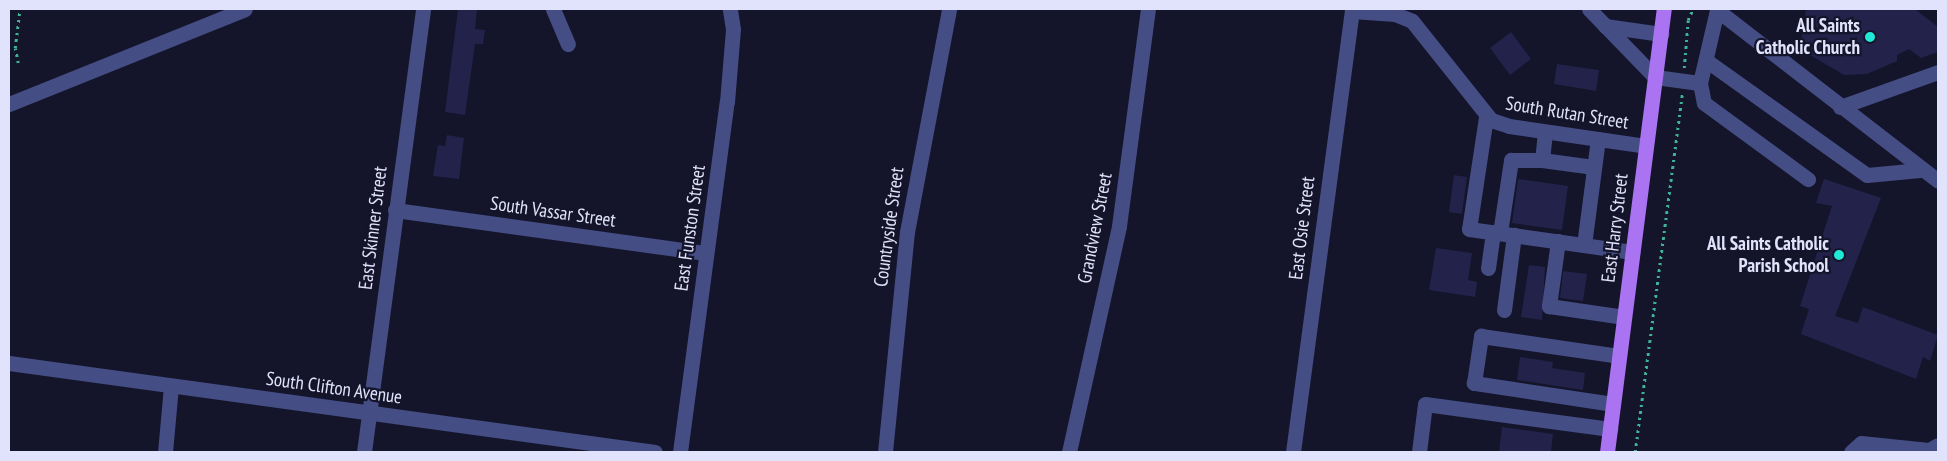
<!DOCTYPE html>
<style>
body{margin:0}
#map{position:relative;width:1947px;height:461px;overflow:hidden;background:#14142a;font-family:"PT Sans Narrow",sans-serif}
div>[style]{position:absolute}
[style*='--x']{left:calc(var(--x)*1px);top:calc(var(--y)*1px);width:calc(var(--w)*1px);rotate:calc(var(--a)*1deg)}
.building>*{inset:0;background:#23224a}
.path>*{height:2.5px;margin-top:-1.25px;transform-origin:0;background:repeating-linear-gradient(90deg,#3eb396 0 2.5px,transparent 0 6.5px)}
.minor>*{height:15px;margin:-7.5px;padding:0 7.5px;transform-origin:7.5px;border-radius:7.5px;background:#444d84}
.major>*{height:15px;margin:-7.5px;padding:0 7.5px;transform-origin:7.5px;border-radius:7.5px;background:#aa73f1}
.dots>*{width:14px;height:14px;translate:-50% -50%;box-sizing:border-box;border:2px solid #14142a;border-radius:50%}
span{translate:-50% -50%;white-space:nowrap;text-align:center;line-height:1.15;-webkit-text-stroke:4.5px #14142a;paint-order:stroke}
.poi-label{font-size:19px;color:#e1e2fc;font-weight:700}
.right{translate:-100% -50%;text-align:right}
.street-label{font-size:19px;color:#e1e2fc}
.frame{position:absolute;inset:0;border:10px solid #e1e2fc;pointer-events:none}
</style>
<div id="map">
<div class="building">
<i style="clip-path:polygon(458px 9px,477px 9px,475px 29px,485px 30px,483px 44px,475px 44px,465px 115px,445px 112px)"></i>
<i style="clip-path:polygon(1806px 9px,1915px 9px,1938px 27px,1938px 52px,1921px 58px,1909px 49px,1897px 55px,1897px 61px,1867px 74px,1844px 75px,1800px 49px)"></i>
<i style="clip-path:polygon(1511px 32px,1531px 59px,1510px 75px,1490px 48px)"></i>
<i style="clip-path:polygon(1557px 64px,1599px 70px,1596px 91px,1554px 84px)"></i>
<i style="clip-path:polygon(447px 135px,464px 138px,459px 179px,433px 176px,438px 145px,445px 146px)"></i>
<i style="clip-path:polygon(1454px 175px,1467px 177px,1462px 214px,1449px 212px)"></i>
<i style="clip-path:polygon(1518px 179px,1568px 186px,1562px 230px,1512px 223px)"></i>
<i style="clip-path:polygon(1824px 179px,1881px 198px,1835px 316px,1858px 323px,1863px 307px,1938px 335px,1930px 361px,1923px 357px,1916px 379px,1801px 334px,1809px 309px,1800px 306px,1832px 206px,1816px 203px)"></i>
<i style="clip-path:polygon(1436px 248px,1472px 253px,1468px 280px,1477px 282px,1475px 297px,1429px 290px)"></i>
<i style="clip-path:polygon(1529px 265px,1545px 267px,1542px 320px,1521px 317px)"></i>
<i style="clip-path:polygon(1563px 271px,1587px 274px,1583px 301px,1560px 298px)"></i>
<i style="clip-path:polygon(1520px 357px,1553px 362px,1552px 368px,1585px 373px,1583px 390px,1517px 380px)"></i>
<i style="clip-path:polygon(1502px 427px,1553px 434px,1551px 452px,1499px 451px)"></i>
</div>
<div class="path">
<i style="--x:18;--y:63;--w:15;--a:-101"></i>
<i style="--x:15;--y:48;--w:39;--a:-83"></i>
<i style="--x:1684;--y:68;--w:48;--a:-85.2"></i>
<i style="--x:1688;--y:20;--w:12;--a:-66"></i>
<i style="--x:1635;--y:452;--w:361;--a:-82.5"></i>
</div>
<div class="minor">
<i style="--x:553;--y:9;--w:38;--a:67"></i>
<i style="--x:1589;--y:9;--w:95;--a:45.9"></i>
<i style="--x:1655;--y:77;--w:45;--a:7.6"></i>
<i style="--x:1717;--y:10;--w:279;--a:37.7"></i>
<i style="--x:1717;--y:10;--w:75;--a:103.1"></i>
<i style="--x:1700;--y:83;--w:20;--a:79"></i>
<i style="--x:1704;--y:103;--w:129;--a:36.2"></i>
<i style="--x:1352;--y:11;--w:43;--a:4"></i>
<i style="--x:1395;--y:14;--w:18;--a:22"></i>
<i style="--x:1412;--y:21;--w:127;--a:51.4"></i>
<i style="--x:1491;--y:120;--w:19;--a:18"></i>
<i style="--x:1509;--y:126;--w:138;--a:8.3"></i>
<i style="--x:1605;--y:26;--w:57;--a:8.1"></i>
<i style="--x:1707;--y:61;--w:196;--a:35.5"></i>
<i style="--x:1867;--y:175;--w:53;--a:-5.4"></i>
<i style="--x:9;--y:104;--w:254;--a:-21.9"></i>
<i style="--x:1840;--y:107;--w:104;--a:-19.7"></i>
<i style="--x:1486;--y:117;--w:113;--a:98.6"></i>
<i style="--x:1469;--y:229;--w:165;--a:8"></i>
<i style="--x:1545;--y:132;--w:28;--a:96"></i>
<i style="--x:1542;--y:160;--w:52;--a:7.7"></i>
<i style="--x:395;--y:210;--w:314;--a:7.9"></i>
<i style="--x:1500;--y:233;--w:74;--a:-81.4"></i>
<i style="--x:1511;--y:160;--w:31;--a:0"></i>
<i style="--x:1558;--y:241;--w:66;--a:97.9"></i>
<i style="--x:1549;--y:306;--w:76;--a:8.3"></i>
<i style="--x:1584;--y:245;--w:107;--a:-82.5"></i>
<i style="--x:1488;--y:268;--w:36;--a:-82"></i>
<i style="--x:1504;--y:310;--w:76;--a:-82.4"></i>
<i style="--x:9;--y:363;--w:652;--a:7.84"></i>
<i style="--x:1613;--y:404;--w:141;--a:-171.4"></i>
<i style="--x:1474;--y:383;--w:48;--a:-81.5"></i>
<i style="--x:1481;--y:336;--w:139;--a:8.2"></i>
<i style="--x:165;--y:452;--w:66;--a:-84.8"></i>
<i style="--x:364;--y:452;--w:447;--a:-82.4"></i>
<i style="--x:680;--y:452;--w:353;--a:-82.4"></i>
<i style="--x:727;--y:102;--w:73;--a:-85.3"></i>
<i style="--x:733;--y:29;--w:20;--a:-99"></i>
<i style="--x:885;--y:452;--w:221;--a:-84.3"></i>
<i style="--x:907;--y:232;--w:227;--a:-79.3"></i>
<i style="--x:1069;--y:452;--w:231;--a:-77.5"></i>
<i style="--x:1119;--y:226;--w:219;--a:-82.4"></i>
<i style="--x:1293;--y:452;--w:447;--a:-82.4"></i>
<i style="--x:1419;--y:452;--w:48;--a:-82.9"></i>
<i style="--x:1425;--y:404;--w:187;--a:7.7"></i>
<i style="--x:1851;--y:452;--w:13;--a:-42"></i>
<i style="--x:1861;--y:443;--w:68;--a:5.9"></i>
<i style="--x:1929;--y:450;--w:10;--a:-29"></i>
</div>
<div class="major">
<i style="--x:1607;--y:452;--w:447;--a:-82.7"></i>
</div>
<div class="dots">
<i style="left:1870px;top:37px;background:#20e9d8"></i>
<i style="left:1839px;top:255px;background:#20e9d8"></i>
</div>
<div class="poi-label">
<span class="right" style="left:1860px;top:37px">All Saints<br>Catholic Church</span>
<span class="right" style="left:1829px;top:255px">All Saints Catholic<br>Parish School</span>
</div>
<div class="street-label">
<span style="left:1567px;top:113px;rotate:9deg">South Rutan Street</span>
<span style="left:553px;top:212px;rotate:8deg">South Vassar Street</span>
<span style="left:889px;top:227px;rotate:-82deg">Countryside Street</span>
<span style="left:373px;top:228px;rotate:-83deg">East Skinner Street</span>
<span style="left:690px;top:228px;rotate:-82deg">East Funston Street</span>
<span style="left:1095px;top:228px;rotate:-79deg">Grandview Street</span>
<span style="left:1302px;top:228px;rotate:-83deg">East Osie Street</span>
<span style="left:1615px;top:228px;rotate:-83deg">East Harry Street</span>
<span style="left:334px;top:388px;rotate:8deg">South Clifton Avenue</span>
</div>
<div class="frame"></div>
</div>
